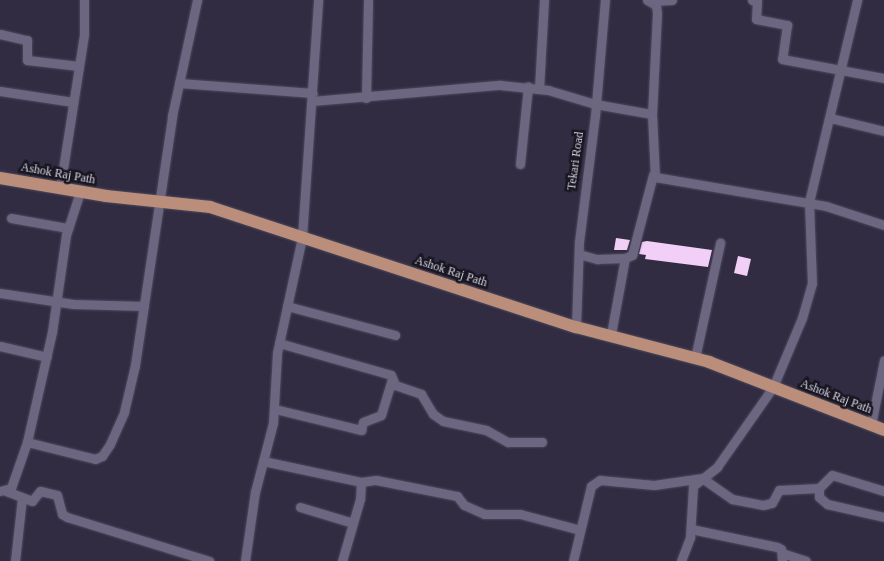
<!DOCTYPE html>
<style>
body{margin:0}
#map{position:relative;width:884px;height:561px;overflow:hidden;background:#312c42;font-family:"Times New Roman",serif}
div>[style]{position:absolute}
[style*='--x']{left:calc(var(--x)*1px);top:calc(var(--y)*1px);width:calc(var(--w)*1px);rotate:calc(var(--a)*1deg)}
.building>*{inset:0;background:#f1cff7}
.roads{filter:drop-shadow(0 0 1px #4e4a5c) drop-shadow(0 0 1px #4e4a5c)}
.street>*{height:9px;margin:-4.5px;padding:0 4.5px;transform-origin:4.5px;border-radius:4.5px;background:#6c6680}
.primary>*{height:12px;margin:-6px;padding:0 6px;transform-origin:6px;border-radius:6px;background:#bb8e7b}
span{translate:-50% -50%;white-space:nowrap;text-align:center;line-height:1.15;-webkit-text-stroke:5px #181620;paint-order:stroke}
.street-label{font-size:12px;color:#d6d4e2}
</style>
<div id="map">
<div class="building">
<i style="clip-path:polygon(616px 238px,630px 240px,627px 250px,614px 250px)"></i>
<i style="clip-path:polygon(647px 241px,712px 250px,708px 267px,645px 259px,646px 255px,639px 254px,642px 242px)"></i>
<i style="clip-path:polygon(738px 256px,751px 259px,747px 276px,734px 273px)"></i>
</div>
<div class="roads">
<div class="street">
<i style="--x:647;--y:0;--w:10;--a:29"></i>
<i style="--x:656;--y:5;--w:8;--a:83"></i>
<i style="--x:657;--y:13;--w:101;--a:92.8"></i>
<i style="--x:752;--y:0;--w:5;--a:11"></i>
<i style="--x:757;--y:1;--w:18;--a:93"></i>
<i style="--x:756;--y:19;--w:32;--a:11"></i>
<i style="--x:787;--y:25;--w:34;--a:98"></i>
<i style="--x:782;--y:59;--w:104;--a:10.6"></i>
<i style="--x:652;--y:1;--w:20;--a:-3"></i>
<i style="--x:0;--y:34;--w:28;--a:13"></i>
<i style="--x:27;--y:40;--w:20;--a:90"></i>
<i style="--x:27;--y:60;--w:52;--a:6.6"></i>
<i style="--x:179;--y:83;--w:134;--a:4.3"></i>
<i style="--x:539;--y:89;--w:89;--a:-86.8"></i>
<i style="--x:0;--y:91;--w:74;--a:8.6"></i>
<i style="--x:366;--y:98;--w:98;--a:-88.8"></i>
<i style="--x:312;--y:101;--w:189;--a:-4.9"></i>
<i style="--x:500;--y:85;--w:48;--a:5.9"></i>
<i style="--x:548;--y:90;--w:49;--a:16.6"></i>
<i style="--x:595;--y:104;--w:58;--a:10"></i>
<i style="--x:652;--y:114;--w:63;--a:87.3"></i>
<i style="--x:655;--y:177;--w:173;--a:9.6"></i>
<i style="--x:826;--y:206;--w:61;--a:18.1"></i>
<i style="--x:830;--y:118;--w:56;--a:13.5"></i>
<i style="--x:520;--y:164;--w:78;--a:-84.1"></i>
<i style="--x:60;--y:188;--w:156;--a:-81.1"></i>
<i style="--x:84;--y:34;--w:34;--a:-90"></i>
<i style="--x:11;--y:218;--w:58;--a:10"></i>
<i style="--x:579;--y:254;--w:19;--a:16"></i>
<i style="--x:597;--y:259;--w:28;--a:-2"></i>
<i style="--x:625;--y:258;--w:8;--a:-23"></i>
<i style="--x:632;--y:255;--w:83;--a:-75.3"></i>
<i style="--x:0;--y:293;--w:74;--a:8.6"></i>
<i style="--x:73;--y:304;--w:71;--a:1.6"></i>
<i style="--x:287;--y:306;--w:112;--a:15"></i>
<i style="--x:576;--y:327;--w:85;--a:-88"></i>
<i style="--x:579;--y:242;--w:127;--a:-82.8"></i>
<i style="--x:595;--y:116;--w:116;--a:-85.1"></i>
<i style="--x:611;--y:334;--w:77;--a:-79.6"></i>
<i style="--x:279;--y:343;--w:116;--a:15.9"></i>
<i style="--x:391;--y:375;--w:11;--a:68"></i>
<i style="--x:395;--y:385;--w:28;--a:19"></i>
<i style="--x:421;--y:394;--w:23;--a:59"></i>
<i style="--x:433;--y:414;--w:12;--a:35"></i>
<i style="--x:443;--y:421;--w:44;--a:11.8"></i>
<i style="--x:486;--y:430;--w:25;--a:29"></i>
<i style="--x:508;--y:442;--w:34;--a:0"></i>
<i style="--x:0;--y:346;--w:48;--a:13.2"></i>
<i style="--x:695;--y:358;--w:118;--a:-77.7"></i>
<i style="--x:275;--y:409;--w:89;--a:13.7"></i>
<i style="--x:361;--y:430;--w:8;--a:-76"></i>
<i style="--x:363;--y:422;--w:19;--a:-21"></i>
<i style="--x:381;--y:415;--w:38;--a:-73"></i>
<i style="--x:871;--y:425;--w:66;--a:-78.7"></i>
<i style="--x:27;--y:442;--w:70;--a:14"></i>
<i style="--x:95;--y:459;--w:8;--a:-23"></i>
<i style="--x:102;--y:456;--w:14;--a:-56"></i>
<i style="--x:110;--y:444;--w:35;--a:-66"></i>
<i style="--x:124;--y:412;--w:48;--a:-76.8"></i>
<i style="--x:135;--y:365;--w:252;--a:-81.5"></i>
<i style="--x:172;--y:116;--w:119;--a:-77.8"></i>
<i style="--x:263;--y:461;--w:100;--a:12.1"></i>
<i style="--x:361;--y:482;--w:17;--a:93"></i>
<i style="--x:360;--y:499;--w:65;--a:106.2"></i>
<i style="--x:361;--y:482;--w:15;--a:-8"></i>
<i style="--x:376;--y:480;--w:83;--a:11.2"></i>
<i style="--x:457;--y:496;--w:11;--a:52"></i>
<i style="--x:464;--y:505;--w:22;--a:24"></i>
<i style="--x:484;--y:514;--w:36;--a:0"></i>
<i style="--x:520;--y:514;--w:62;--a:14.9"></i>
<i style="--x:819;--y:488;--w:9;--a:90"></i>
<i style="--x:819;--y:497;--w:11;--a:41"></i>
<i style="--x:827;--y:504;--w:58;--a:12.8"></i>
<i style="--x:0;--y:491;--w:11;--a:-15"></i>
<i style="--x:11;--y:488;--w:49;--a:-70.8"></i>
<i style="--x:27;--y:442;--w:113;--a:-77.2"></i>
<i style="--x:52;--y:332;--w:98;--a:-81.8"></i>
<i style="--x:66;--y:235;--w:45;--a:-72"></i>
<i style="--x:6;--y:491;--w:28;--a:21"></i>
<i style="--x:32;--y:501;--w:13;--a:-51"></i>
<i style="--x:40;--y:491;--w:17;--a:13"></i>
<i style="--x:57;--y:495;--w:20;--a:75"></i>
<i style="--x:62;--y:514;--w:6;--a:31"></i>
<i style="--x:67;--y:517;--w:149;--a:17.2"></i>
<i style="--x:300;--y:507;--w:55;--a:16.8"></i>
<i style="--x:691;--y:529;--w:88;--a:11.8"></i>
<i style="--x:777;--y:547;--w:4;--a:27"></i>
<i style="--x:781;--y:549;--w:12;--a:85"></i>
<i style="--x:782;--y:553;--w:25;--a:18"></i>
<i style="--x:15;--y:561;--w:63;--a:-83.7"></i>
<i style="--x:245;--y:561;--w:70;--a:-81.8"></i>
<i style="--x:255;--y:492;--w:71;--a:-75.4"></i>
<i style="--x:273;--y:423;--w:70;--a:-86.7"></i>
<i style="--x:277;--y:353;--w:119;--a:-77.8"></i>
<i style="--x:302;--y:237;--w:238;--a:-86.1"></i>
<i style="--x:573;--y:561;--w:77;--a:-76.5"></i>
<i style="--x:591;--y:486;--w:11;--a:-34"></i>
<i style="--x:600;--y:480;--w:54;--a:5.3"></i>
<i style="--x:654;--y:485;--w:49;--a:-8.3"></i>
<i style="--x:702;--y:478;--w:37;--a:35"></i>
<i style="--x:732;--y:499;--w:32;--a:11"></i>
<i style="--x:763;--y:505;--w:9;--a:-13"></i>
<i style="--x:772;--y:503;--w:15;--a:-62"></i>
<i style="--x:779;--y:490;--w:40;--a:-2.9"></i>
<i style="--x:819;--y:488;--w:18;--a:-45"></i>
<i style="--x:832;--y:475;--w:54;--a:17.1"></i>
<i style="--x:681;--y:561;--w:26;--a:-69"></i>
<i style="--x:690;--y:537;--w:51;--a:-86.6"></i>
<i style="--x:693;--y:486;--w:31;--a:-38"></i>
<i style="--x:717;--y:467;--w:98;--a:-55"></i>
<i style="--x:773;--y:387;--w:75;--a:-67.2"></i>
<i style="--x:802;--y:318;--w:35;--a:-74"></i>
<i style="--x:812;--y:284;--w:82;--a:-92.1"></i>
<i style="--x:809;--y:202;--w:208;--a:-76.6"></i>
</div>
<div class="primary">
<i style="--x:0;--y:178;--w:108;--a:9.6"></i>
<i style="--x:106;--y:196;--w:105;--a:6"></i>
<i style="--x:210;--y:207;--w:385;--a:18.2"></i>
<i style="--x:576;--y:327;--w:138;--a:14.7"></i>
<i style="--x:709;--y:362;--w:188;--a:21.2"></i>
</div>
</div>
<div class="street-label">
<span style="left:576px;top:161px;rotate:-82deg">Tekari Road</span>
<span style="left:58px;top:174px;rotate:10deg">Ashok Raj Path</span>
<span style="left:451px;top:272px;rotate:18deg">Ashok Raj Path</span>
<span style="left:836px;top:397px;rotate:21deg">Ashok Raj Path</span>
</div>
</div>
